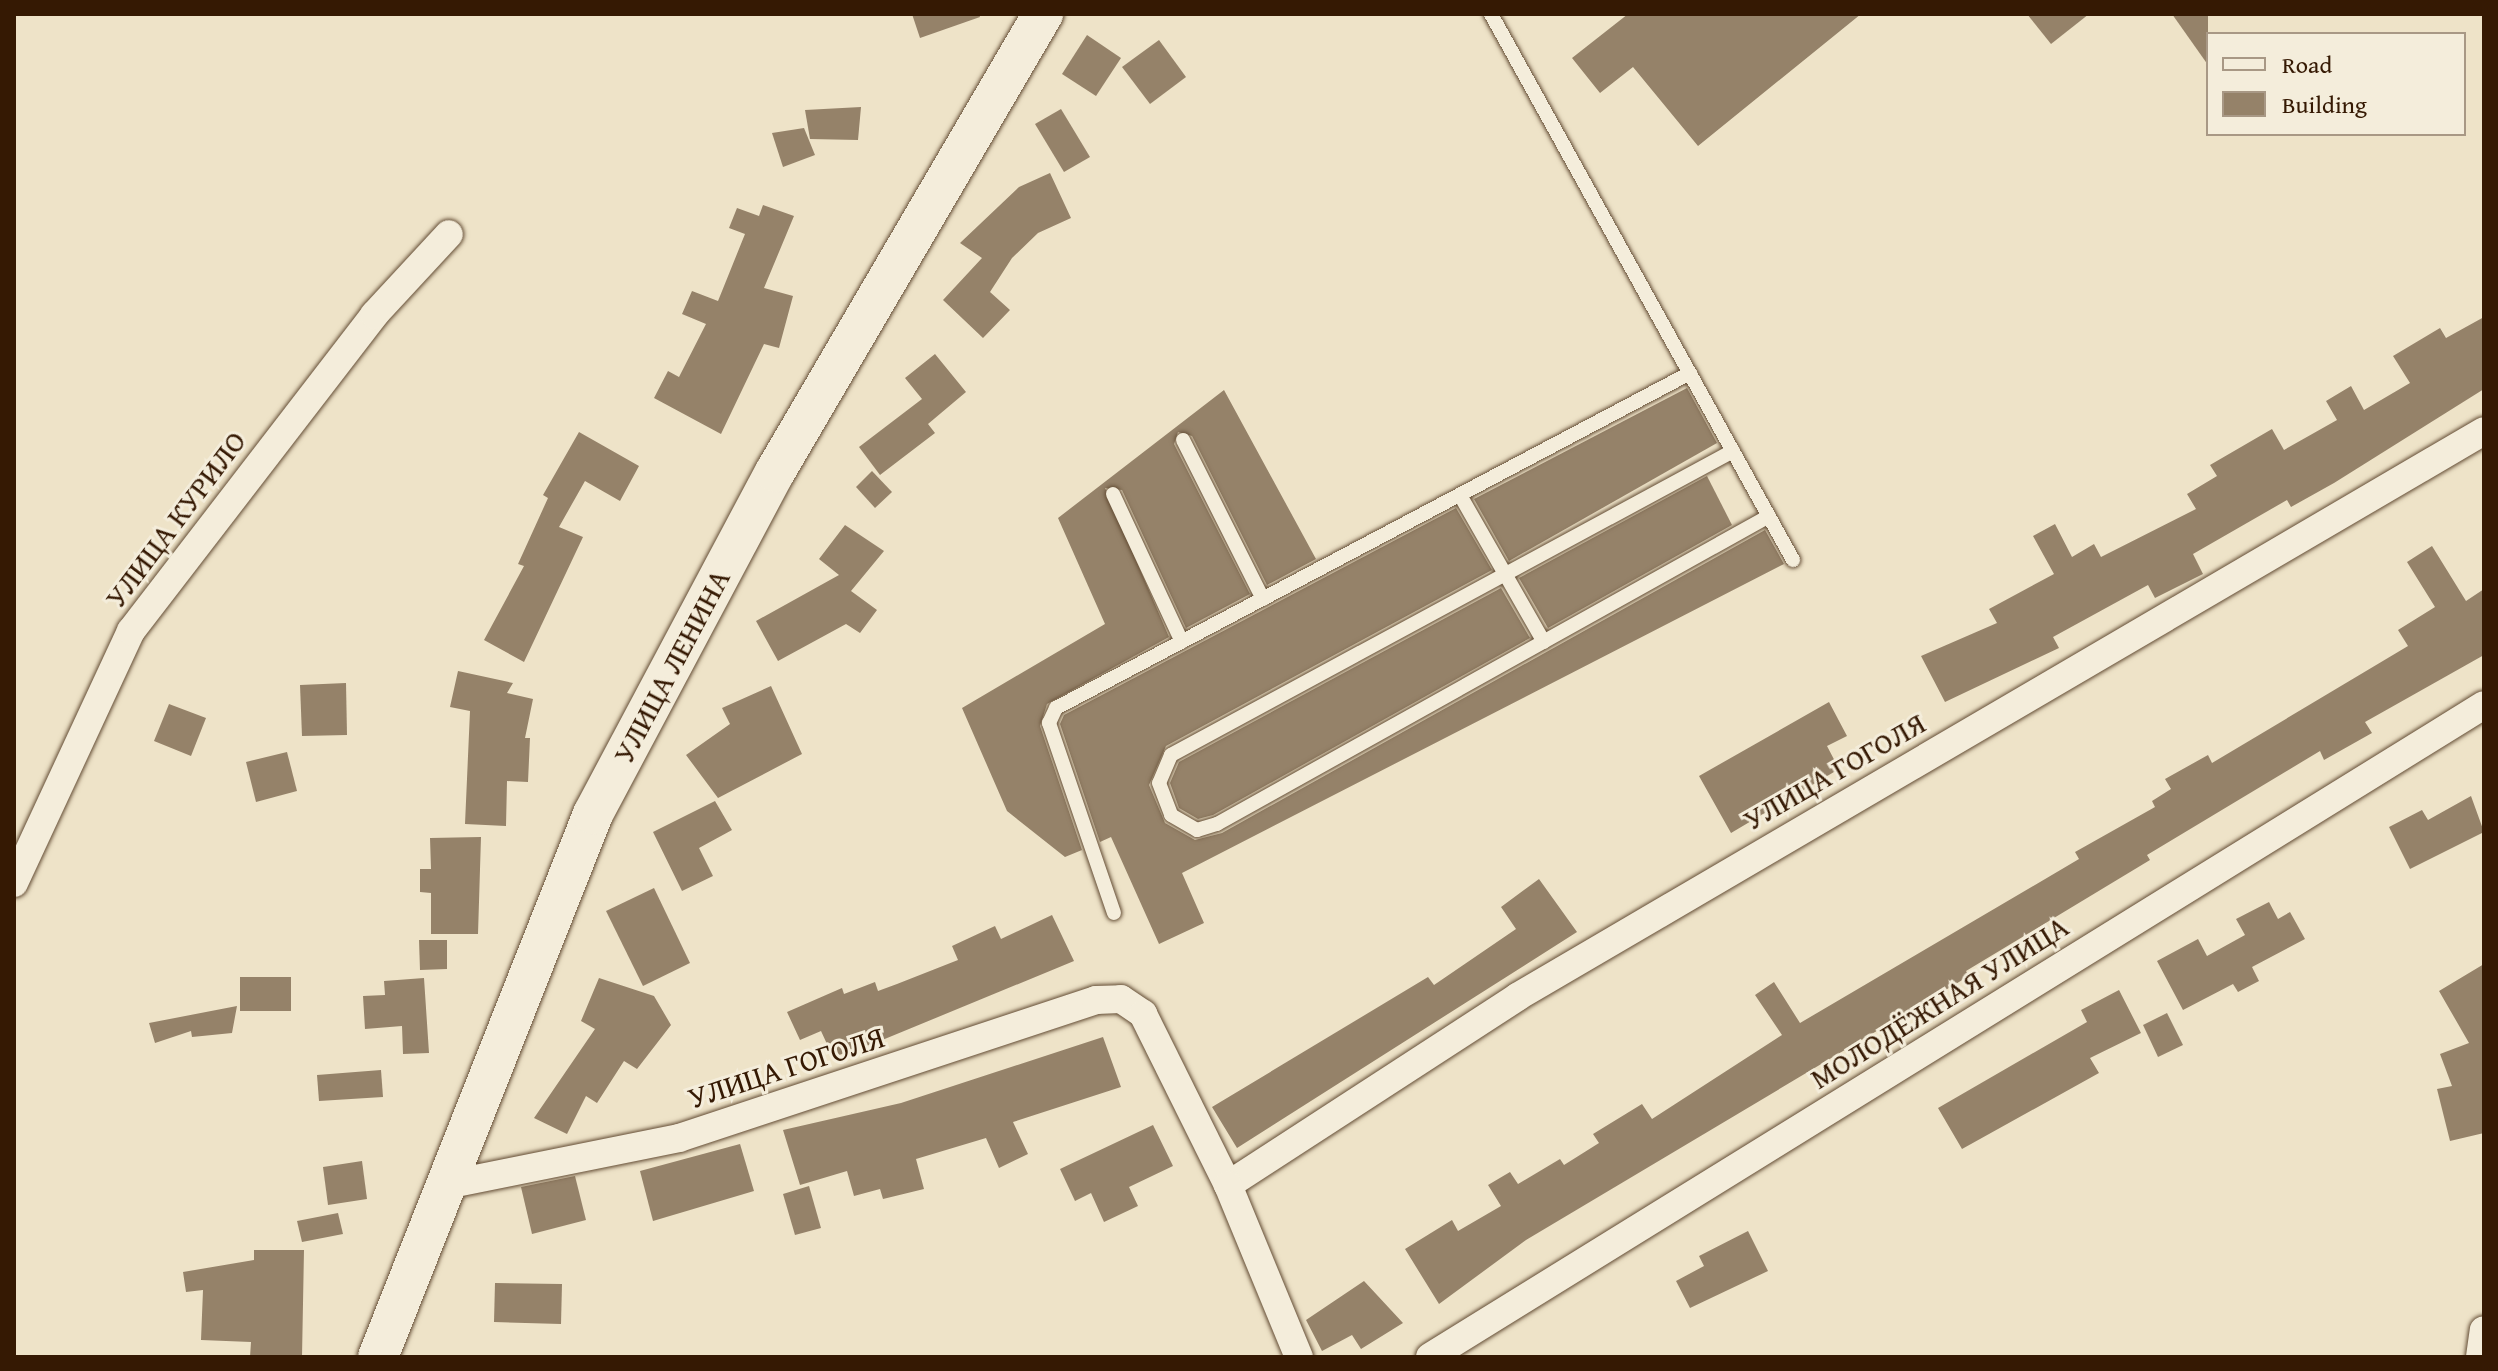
<!DOCTYPE html>
<meta charset="utf-8">
<style>
body{margin:0}
#map{position:relative;width:2498px;height:1371px;overflow:hidden;background:#eee3c8;font-family:"Gentium Book Plus",serif}
div>[style]{position:absolute}
[style*='--x']{left:calc(var(--x)*1px);top:calc(var(--y)*1px);width:calc(var(--w)*1px);rotate:calc(var(--a)*1deg)}
.building>*{inset:0;background:#958269}
.roads{filter:drop-shadow(0 0 2px #634c34) drop-shadow(0 0 2px #634c34)}
.service>*{height:14px;margin:-7px;padding:0 7px;transform-origin:7px;border-radius:7px;background:#f4eddb}
.minor>*{height:28px;margin:-14px;padding:0 14px;transform-origin:14px;border-radius:14px;background:#f4eddb}
.secondary>*{height:40px;margin:-20px;padding:0 20px;transform-origin:20px;border-radius:20px;background:#f4eddb}
span{translate:-50% -50%;white-space:nowrap;text-align:center;line-height:1.15;-webkit-text-stroke:6px #f4eddb;paint-order:stroke}
.street-label{font-size:30px;color:#351903}
.frame{position:absolute;inset:0;border:16px solid #351903;pointer-events:none}
.legend{position:absolute;left:2206px;top:32px;width:260px;height:104px;box-sizing:border-box;background:#f4eddb;border:2px solid #a89885;margin:0;padding:10px 14px;list-style:none;font-size:24px;color:#351903}
.legend li{display:flex;align-items:center;gap:16px;height:40px}
.legend b{width:40px;border:2px solid #a89885}
</style>
<div id="map">
<div class="building">
<i style="clip-path:polygon(912px 14px,979px 14px,980px 17px,920px 38px)"></i>
<i style="clip-path:polygon(1628px 14px,1861px 14px,1698px 146px,1633px 67px,1600px 93px,1572px 58px)"></i>
<i style="clip-path:polygon(2027px 14px,2089px 14px,2051px 44px)"></i>
<i style="clip-path:polygon(2172px 14px,2208px 14px,2208px 65px)"></i>
<i style="clip-path:polygon(1087px 35px,1121px 58px,1096px 96px,1062px 74px)"></i>
<i style="clip-path:polygon(1159px 40px,1186px 77px,1150px 104px,1122px 67px)"></i>
<i style="clip-path:polygon(861px 107px,858px 140px,810px 139px,805px 110px)"></i>
<i style="clip-path:polygon(1061px 109px,1090px 157px,1064px 172px,1035px 124px)"></i>
<i style="clip-path:polygon(804px 128px,815px 155px,783px 167px,772px 133px)"></i>
<i style="clip-path:polygon(1050px 173px,1071px 218px,1038px 233px,1012px 258px,990px 292px,1010px 310px,983px 338px,943px 300px,982px 258px,960px 243px,1019px 187px)"></i>
<i style="clip-path:polygon(763px 205px,794px 216px,764px 288px,793px 296px,779px 348px,764px 344px,721px 434px,654px 398px,668px 371px,679px 377px,706px 324px,682px 314px,692px 291px,718px 301px,745px 234px,729px 228px,737px 208px,759px 216px)"></i>
<i style="clip-path:polygon(2484px 317px,2484px 389px,2334px 483px,2291px 507px,2287px 500px,2193px 554px,2203px 574px,2155px 598px,2148px 585px,2053px 637px,2059px 648px,1945px 702px,1921px 656px,1997px 623px,1989px 609px,2054px 574px,2033px 536px,2055px 524px,2072px 557px,2094px 544px,2101px 557px,2196px 509px,2187px 494px,2217px 476px,2210px 465px,2272px 429px,2284px 450px,2337px 420px,2326px 401px,2351px 386px,2364px 410px,2410px 383px,2393px 356px,2440px 328px,2446px 338px)"></i>
<i style="clip-path:polygon(935px 354px,966px 392px,928px 424px,935px 433px,880px 475px,859px 447px,922px 399px,905px 378px)"></i>
<i style="clip-path:polygon(1687px 388px,1717px 443px,1509px 561px,1474px 499px)"></i>
<i style="clip-path:polygon(1224px 390px,1316px 559px,1267px 585px,1192px 436px,1178px 432px,1174px 444px,1250px 594px,1186px 628px,1122px 490px,1105px 488px,1169px 637px,1047px 704px,1040px 726px,1082px 850px,1065px 857px,1007px 811px,962px 708px,1105px 624px,1058px 518px)"></i>
<i style="clip-path:polygon(579px 432px,639px 466px,620px 501px,585px 481px,559px 527px,583px 537px,524px 662px,484px 640px,524px 566px,518px 564px,548px 498px,543px 495px)"></i>
<i style="clip-path:polygon(872px 471px,892px 492px,875px 508px,856px 487px)"></i>
<i style="clip-path:polygon(1707px 476px,1732px 525px,1548px 628px,1519px 578px)"></i>
<i style="clip-path:polygon(1456px 508px,1492px 570px,1166px 746px,1149px 785px,1165px 823px,1195px 840px,1222px 833px,1765px 530px,1784px 564px,1182px 873px,1204px 923px,1159px 944px,1111px 837px,1100px 842px,1060px 724px,1064px 715px)"></i>
<i style="clip-path:polygon(845px 525px,884px 551px,851px 591px,877px 610px,860px 633px,846px 624px,778px 661px,756px 621px,839px 575px,819px 559px)"></i>
<i style="clip-path:polygon(2432px 546px,2466px 601px,2484px 589px,2484px 655px,2365px 722px,2372px 733px,2324px 760px,2320px 751px,2147px 855px,2150px 860px,1966px 971px,1969px 976px,1526px 1240px,1439px 1304px,1405px 1249px,1452px 1220px,1458px 1231px,1501px 1206px,1488px 1185px,1510px 1172px,1518px 1184px,1560px 1159px,1564px 1165px,1599px 1143px,1593px 1134px,1642px 1104px,1652px 1119px,1782px 1035px,1755px 995px,1774px 982px,1800px 1023px,2079px 859px,2075px 852px,2155px 807px,2152px 801px,2171px 789px,2165px 779px,2208px 755px,2212px 763px,2408px 646px,2398px 630px,2435px 607px,2407px 562px)"></i>
<i style="clip-path:polygon(1501px 588px,1530px 638px,1213px 815px,1198px 819px,1179px 808px,1170px 783px,1179px 762px)"></i>
<i style="clip-path:polygon(458px 671px,513px 683px,507px 693px,533px 699px,525px 738px,530px 738px,528px 782px,507px 781px,506px 826px,465px 824px,470px 711px,450px 707px)"></i>
<i style="clip-path:polygon(346px 683px,347px 735px,302px 736px,300px 685px)"></i>
<i style="clip-path:polygon(771px 686px,802px 754px,718px 798px,686px 755px,730px 724px,722px 708px)"></i>
<i style="clip-path:polygon(1829px 702px,1847px 736px,1827px 746px,1839px 769px,1731px 833px,1699px 776px)"></i>
<i style="clip-path:polygon(169px 704px,206px 718px,191px 756px,154px 741px)"></i>
<i style="clip-path:polygon(287px 752px,297px 791px,256px 802px,246px 762px)"></i>
<i style="clip-path:polygon(2471px 796px,2484px 832px,2410px 869px,2389px 827px,2422px 810px,2428px 820px)"></i>
<i style="clip-path:polygon(715px 801px,732px 830px,699px 848px,713px 876px,682px 891px,653px 832px)"></i>
<i style="clip-path:polygon(481px 837px,478px 934px,431px 934px,431px 893px,420px 892px,420px 869px,431px 869px,430px 838px)"></i>
<i style="clip-path:polygon(1539px 879px,1577px 932px,1237px 1148px,1212px 1107px,1428px 977px,1434px 985px,1516px 929px,1501px 907px)"></i>
<i style="clip-path:polygon(654px 888px,690px 963px,643px 986px,606px 911px)"></i>
<i style="clip-path:polygon(2269px 902px,2278px 919px,2290px 912px,2305px 939px,2252px 967px,2259px 981px,2238px 992px,2233px 984px,2183px 1010px,2157px 961px,2198px 939px,2207px 956px,2245px 935px,2236px 919px)"></i>
<i style="clip-path:polygon(1052px 915px,1074px 961px,875px 1043px,833px 1057px,821px 1031px,800px 1040px,787px 1012px,842px 988px,844px 994px,875px 982px,878px 991px,897px 984px,958px 960px,952px 946px,995px 926px,1001px 939px)"></i>
<i style="clip-path:polygon(419px 940px,447px 940px,447px 969px,420px 970px)"></i>
<i style="clip-path:polygon(2484px 964px,2484px 1133px,2450px 1141px,2437px 1089px,2452px 1086px,2440px 1054px,2469px 1043px,2439px 991px)"></i>
<i style="clip-path:polygon(240px 977px,291px 977px,291px 1011px,240px 1011px)"></i>
<i style="clip-path:polygon(424px 978px,429px 1053px,403px 1054px,402px 1026px,365px 1029px,363px 996px,385px 995px,384px 981px)"></i>
<i style="clip-path:polygon(599px 978px,654px 996px,671px 1025px,637px 1069px,624px 1061px,597px 1103px,586px 1096px,567px 1134px,534px 1118px,595px 1029px,581px 1021px)"></i>
<i style="clip-path:polygon(2119px 990px,2141px 1033px,2090px 1058px,2099px 1073px,1962px 1149px,1938px 1108px,2087px 1022px,2081px 1010px)"></i>
<i style="clip-path:polygon(237px 1006px,232px 1033px,192px 1037px,191px 1031px,155px 1043px,149px 1023px)"></i>
<i style="clip-path:polygon(2167px 1013px,2183px 1045px,2158px 1057px,2143px 1025px)"></i>
<i style="clip-path:polygon(1103px 1037px,1121px 1087px,1013px 1122px,1028px 1154px,999px 1168px,986px 1138px,916px 1159px,924px 1189px,883px 1199px,880px 1189px,854px 1196px,847px 1171px,800px 1185px,783px 1130px,901px 1103px)"></i>
<i style="clip-path:polygon(381px 1070px,383px 1097px,319px 1101px,317px 1075px)"></i>
<i style="clip-path:polygon(1153px 1125px,1173px 1166px,1129px 1187px,1138px 1206px,1104px 1222px,1091px 1193px,1075px 1201px,1060px 1169px)"></i>
<i style="clip-path:polygon(740px 1144px,754px 1191px,653px 1221px,640px 1171px)"></i>
<i style="clip-path:polygon(362px 1161px,367px 1199px,328px 1205px,323px 1167px)"></i>
<i style="clip-path:polygon(575px 1176px,586px 1220px,532px 1234px,521px 1187px)"></i>
<i style="clip-path:polygon(809px 1186px,821px 1228px,795px 1235px,783px 1194px)"></i>
<i style="clip-path:polygon(338px 1213px,343px 1234px,302px 1242px,297px 1221px)"></i>
<i style="clip-path:polygon(1748px 1231px,1768px 1271px,1690px 1308px,1676px 1281px,1704px 1266px,1699px 1256px)"></i>
<i style="clip-path:polygon(254px 1250px,304px 1250px,302px 1357px,250px 1357px,251px 1342px,201px 1340px,203px 1290px,186px 1292px,183px 1272px,254px 1260px)"></i>
<i style="clip-path:polygon(1364px 1281px,1403px 1323px,1361px 1349px,1352px 1335px,1322px 1351px,1306px 1320px)"></i>
<i style="clip-path:polygon(495px 1283px,562px 1284px,561px 1324px,494px 1322px)"></i>
</div>
<div class="roads">
<div class="service">
<i style="--x:1491;--y:14;--w:624;--a:61.05"></i>
<i style="--x:1183;--y:440;--w:178;--a:63.3"></i>
<i style="--x:1733;--y:451;--w:639;--a:151.59"></i>
<i style="--x:1171;--y:755;--w:30;--a:113"></i>
<i style="--x:1159;--y:783;--w:34;--a:69"></i>
<i style="--x:1171;--y:815;--w:30;--a:30"></i>
<i style="--x:1197;--y:830;--w:21;--a:-17"></i>
<i style="--x:1217;--y:824;--w:632;--a:-29.16"></i>
<i style="--x:1113;--y:494;--w:163;--a:65"></i>
<i style="--x:1460;--y:495;--w:169;--a:60.3"></i>
<i style="--x:1114;--y:913;--w:201;--a:-108.9"></i>
<i style="--x:1049;--y:723;--w:17;--a:-65"></i>
<i style="--x:1056;--y:708;--w:717;--a:-27.85"></i>
</div>
<div class="minor">
<i style="--x:14;--y:883;--w:278;--a:-65.1"></i>
<i style="--x:131;--y:631;--w:399;--a:-52.4"></i>
<i style="--x:374;--y:315;--w:110;--a:-47.2"></i>
<i style="--x:1228;--y:1185;--w:345;--a:-33"></i>
<i style="--x:1517;--y:997;--w:1120;--a:-30.34"></i>
<i style="--x:441;--y:1186;--w:243;--a:-11.4"></i>
<i style="--x:679;--y:1138;--w:439;--a:-18.3"></i>
<i style="--x:1096;--y:1000;--w:25;--a:-2"></i>
<i style="--x:1121;--y:999;--w:27;--a:34"></i>
<i style="--x:1143;--y:1014;--w:191;--a:63.6"></i>
<i style="--x:1228;--y:1185;--w:186;--a:67.6"></i>
<i style="--x:1430;--y:1357;--w:1239;--a:-31.74"></i>
<i style="--x:2480;--y:1357;--w:27;--a:-82"></i>
</div>
<div class="secondary">
<i style="--x:378;--y:1357;--w:584;--a:-68.4"></i>
<i style="--x:593;--y:814;--w:387;--a:-62"></i>
<i style="--x:775;--y:472;--w:531;--a:-59.67"></i>
</div>
</div>
<div class="street-label">
<span style="left:175px;top:519px;rotate:-53deg">УЛИЦА КУРИЛО</span>
<span style="left:671px;top:666px;rotate:-62deg">УЛИЦА ЛЕНИНА</span>
<span style="left:1834px;top:771px;rotate:-30deg">УЛИЦА ГОГОЛЯ</span>
<span style="left:1939px;top:1002px;rotate:-32deg">МОЛОДЁЖНАЯ УЛИЦА</span>
<span style="left:786px;top:1067px;rotate:-18deg">УЛИЦА ГОГОЛЯ</span>
</div>
<div class="frame"></div>
<ul class="legend">
<li><b style="height:10px;background:#f4eddb"></b>Road</li>
<li><b style="height:22px;background:#958269"></b>Building</li>
</ul>
</div>
